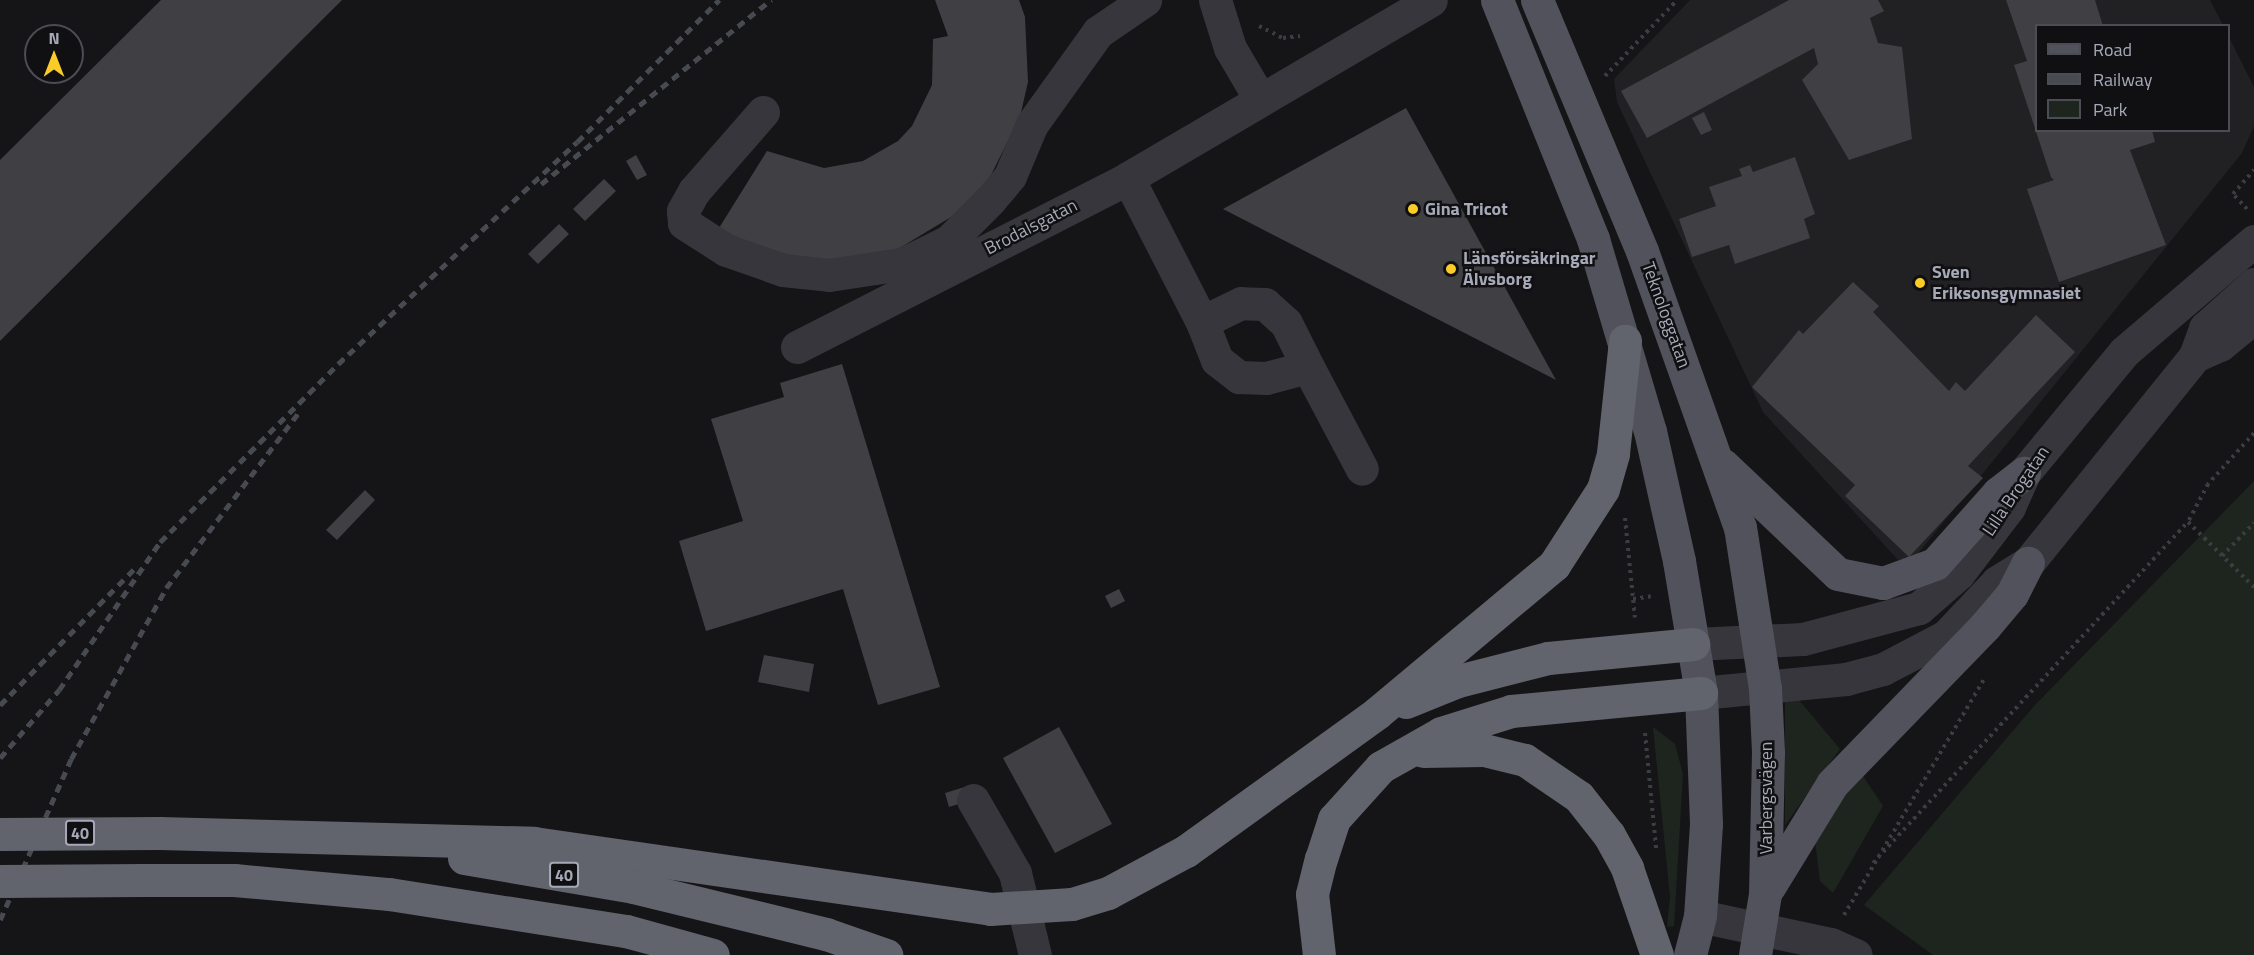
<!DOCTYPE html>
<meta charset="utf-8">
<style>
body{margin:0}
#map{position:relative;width:2254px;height:955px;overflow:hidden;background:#151517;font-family:"Titillium Web",sans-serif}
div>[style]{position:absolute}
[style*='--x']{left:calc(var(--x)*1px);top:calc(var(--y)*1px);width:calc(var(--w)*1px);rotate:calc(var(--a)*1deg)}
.built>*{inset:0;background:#212124}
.green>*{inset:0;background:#1d251e}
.building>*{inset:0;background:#3f3f44}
.path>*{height:4px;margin-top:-2px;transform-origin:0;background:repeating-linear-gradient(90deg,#3c3d43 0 3px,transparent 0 7.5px)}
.minor>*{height:33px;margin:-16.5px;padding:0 16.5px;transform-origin:16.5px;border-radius:16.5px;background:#36363c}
.major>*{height:33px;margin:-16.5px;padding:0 16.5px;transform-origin:16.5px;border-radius:16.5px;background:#51525b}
.highway>*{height:33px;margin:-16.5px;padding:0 16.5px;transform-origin:16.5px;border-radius:16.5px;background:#61636d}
.rail>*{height:4.5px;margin-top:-2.25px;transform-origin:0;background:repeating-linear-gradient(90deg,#484a51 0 8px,transparent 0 14px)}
.highway-bridge>*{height:33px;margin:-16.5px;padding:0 16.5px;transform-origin:16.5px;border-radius:16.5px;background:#61636d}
.dots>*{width:16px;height:16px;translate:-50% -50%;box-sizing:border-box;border:3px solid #101012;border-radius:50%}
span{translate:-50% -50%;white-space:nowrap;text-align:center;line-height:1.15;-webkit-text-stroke:5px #101012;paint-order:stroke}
.shield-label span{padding:2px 4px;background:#101012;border:2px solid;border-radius:4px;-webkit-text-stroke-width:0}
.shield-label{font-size:16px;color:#a6a9b8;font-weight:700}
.poi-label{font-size:18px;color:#a6a9b8;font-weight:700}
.left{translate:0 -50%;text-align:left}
.street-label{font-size:18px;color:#a6a9b8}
.legend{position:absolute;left:2035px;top:24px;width:195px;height:108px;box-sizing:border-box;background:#101012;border:2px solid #4c4d54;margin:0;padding:8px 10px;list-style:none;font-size:18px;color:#a6a9b8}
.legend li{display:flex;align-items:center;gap:12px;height:30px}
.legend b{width:30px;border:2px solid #4c4d54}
.north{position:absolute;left:24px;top:24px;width:60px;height:60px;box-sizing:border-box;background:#101012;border:2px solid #4c4d54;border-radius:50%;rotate:0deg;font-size:16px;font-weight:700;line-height:24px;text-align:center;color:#a6a9b8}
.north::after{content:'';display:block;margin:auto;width:21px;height:27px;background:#fbcc28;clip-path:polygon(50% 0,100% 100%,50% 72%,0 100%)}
</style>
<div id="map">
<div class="built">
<i style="clip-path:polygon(1690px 0,2210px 0,2223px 25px,2036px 26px,2036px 130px,2228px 130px,2229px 37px,2254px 87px,2254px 126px,2242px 153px,1916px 556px,1898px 560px,1763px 412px,1617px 102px,1614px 79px)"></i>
</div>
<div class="green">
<i style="clip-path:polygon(2254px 481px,2254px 955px,1933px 955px,1864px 905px,2035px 705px)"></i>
<i style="clip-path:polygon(1785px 700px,1799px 700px,1840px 749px,1785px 825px)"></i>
<i style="clip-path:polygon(1653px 727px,1675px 744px,1683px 774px,1674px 926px,1667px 927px,1670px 897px)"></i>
<i style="clip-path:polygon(1863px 776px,1883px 806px,1833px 893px,1820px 881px,1814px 833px,1839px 792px)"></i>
</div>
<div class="building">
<i style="clip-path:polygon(161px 0,342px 0,0 341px,0 160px)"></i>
<i style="clip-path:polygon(935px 0,1019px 0,1025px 17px,1028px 82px,1020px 117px,987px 183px,961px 211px,898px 249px,826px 263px,754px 250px,719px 228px,767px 151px,824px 168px,863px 161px,898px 141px,912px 126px,932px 85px,933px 39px,948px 36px)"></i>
<i style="clip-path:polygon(1789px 0,1878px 0,1884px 11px,1870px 18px,1878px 43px,1902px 47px,1912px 139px,1849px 160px,1802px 80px,1818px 64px,1814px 48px,1647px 138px,1621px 91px)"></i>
<i style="clip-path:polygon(2006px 0,2095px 0,2103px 26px,2036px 26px,2036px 130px,2152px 130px,2155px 142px,2130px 150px,2166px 245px,2059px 282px,2027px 189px,2054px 180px,2051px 177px,2014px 65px,2027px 61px)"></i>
<i style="clip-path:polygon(1406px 108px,1556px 380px,1223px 209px)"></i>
<i style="clip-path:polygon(1704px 112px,1712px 130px,1701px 135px,1692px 118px)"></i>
<i style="clip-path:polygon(636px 155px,647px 175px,637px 180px,626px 161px)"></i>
<i style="clip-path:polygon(1795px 157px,1815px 214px,1804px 219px,1810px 238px,1735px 264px,1729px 245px,1692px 257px,1679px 219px,1716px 206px,1709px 187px,1742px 176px,1739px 169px,1750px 165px,1753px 172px)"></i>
<i style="clip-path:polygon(604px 179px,616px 191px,585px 221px,573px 209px)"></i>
<i style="clip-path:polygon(559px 224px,569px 234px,538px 264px,528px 254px)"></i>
<i style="clip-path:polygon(1853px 282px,1879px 306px,1873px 312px,1949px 391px,1956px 382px,1965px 391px,2036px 315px,2075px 352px,1968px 466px,1983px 478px,1909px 557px,1845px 496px,1855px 485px,1752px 387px,1799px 330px,1803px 334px)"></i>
<i style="clip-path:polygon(842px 364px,940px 687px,878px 705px,843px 589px,706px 631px,679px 541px,743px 521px,711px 419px,784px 397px,780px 383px)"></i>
<i style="clip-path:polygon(365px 490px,375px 500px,337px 540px,326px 530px)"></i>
<i style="clip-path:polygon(1119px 589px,1125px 601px,1111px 608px,1105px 596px)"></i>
<i style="clip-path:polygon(764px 655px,814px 664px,809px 692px,758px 682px)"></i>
<i style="clip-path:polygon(1059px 727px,1112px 824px,1055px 853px,1003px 758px)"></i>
<i style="clip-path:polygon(968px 786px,972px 800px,949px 807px,945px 793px)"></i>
</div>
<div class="path">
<i style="--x:1259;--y:26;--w:27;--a:27"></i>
<i style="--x:1283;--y:38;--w:17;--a:-7"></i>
<i style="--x:1605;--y:76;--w:105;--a:-46.5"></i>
<i style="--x:2247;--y:209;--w:21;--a:-133"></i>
<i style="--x:2233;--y:194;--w:32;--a:-49"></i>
<i style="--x:2254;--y:433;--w:69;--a:132"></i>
<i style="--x:2208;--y:484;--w:43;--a:117.8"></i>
<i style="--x:2188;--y:522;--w:93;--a:44.6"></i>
<i style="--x:1625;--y:518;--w:100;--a:84.3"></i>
<i style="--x:2222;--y:556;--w:46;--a:-45.9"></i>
<i style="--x:1633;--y:599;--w:18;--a:-9"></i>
<i style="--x:1645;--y:733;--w:116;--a:84.5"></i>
<i style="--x:1873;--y:863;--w:464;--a:-47.3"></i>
<i style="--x:1844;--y:915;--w:274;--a:-59.3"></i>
</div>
<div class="minor">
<i style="--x:1215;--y:0;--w:50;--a:72.6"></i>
<i style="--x:1230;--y:48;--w:59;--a:59.5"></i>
<i style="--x:763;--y:112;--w:105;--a:131.1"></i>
<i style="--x:694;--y:191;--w:23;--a:119"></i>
<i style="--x:683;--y:211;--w:12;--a:85"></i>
<i style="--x:684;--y:223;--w:50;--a:32.7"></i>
<i style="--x:726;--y:250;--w:60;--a:19.3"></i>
<i style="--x:783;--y:270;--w:46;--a:6.2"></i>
<i style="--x:829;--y:275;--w:74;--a:-8.6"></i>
<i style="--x:902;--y:264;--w:52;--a:-26.1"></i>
<i style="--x:949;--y:241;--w:58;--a:-45"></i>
<i style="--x:990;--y:200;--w:31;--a:-50"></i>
<i style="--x:1010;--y:176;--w:56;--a:-67.1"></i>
<i style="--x:1032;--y:124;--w:113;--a:-54.3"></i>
<i style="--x:1098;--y:32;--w:57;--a:-34.2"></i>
<i style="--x:1128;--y:178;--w:162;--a:62.8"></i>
<i style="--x:797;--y:347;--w:372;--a:-27"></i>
<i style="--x:1128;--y:178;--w:351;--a:-30.4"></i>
<i style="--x:2195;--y:356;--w:27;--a:-24"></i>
<i style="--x:2220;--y:345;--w:44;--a:-39.5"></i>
<i style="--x:1308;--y:367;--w:49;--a:-116.6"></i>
<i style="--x:1286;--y:323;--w:28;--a:-138"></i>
<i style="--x:1265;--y:304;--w:24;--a:-178"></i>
<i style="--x:1241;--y:303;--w:43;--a:154"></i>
<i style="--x:1202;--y:322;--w:41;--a:68.5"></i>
<i style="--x:1217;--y:360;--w:28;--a:38"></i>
<i style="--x:1239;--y:377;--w:27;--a:2"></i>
<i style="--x:1266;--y:378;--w:43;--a:-14.7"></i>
<i style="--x:1308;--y:367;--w:115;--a:62.1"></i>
<i style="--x:1693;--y:644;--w:110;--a:-2.6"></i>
<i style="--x:1803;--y:639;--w:120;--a:-15"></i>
<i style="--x:1919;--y:608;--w:52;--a:-41.1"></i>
<i style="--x:1958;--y:574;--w:84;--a:-52.7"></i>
<i style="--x:2009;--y:507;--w:37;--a:-66"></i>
<i style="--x:2024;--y:473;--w:157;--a:-50.4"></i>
<i style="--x:2124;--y:352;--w:171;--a:-40.5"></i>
<i style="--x:1701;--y:693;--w:146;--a:-5.5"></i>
<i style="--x:1846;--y:679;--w:38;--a:-15"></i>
<i style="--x:1883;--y:669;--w:71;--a:-27.6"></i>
<i style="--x:1946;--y:636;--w:74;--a:-46.6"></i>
<i style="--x:1997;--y:582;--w:36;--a:-32"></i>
<i style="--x:2028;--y:563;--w:266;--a:-51.1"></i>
<i style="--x:2195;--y:356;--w:30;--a:-70"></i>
<i style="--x:2205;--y:328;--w:66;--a:-41.9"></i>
<i style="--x:973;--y:800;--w:84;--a:60.1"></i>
<i style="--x:1015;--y:873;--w:84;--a:76.3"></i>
<i style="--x:1700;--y:916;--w:134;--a:12.1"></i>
<i style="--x:1831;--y:944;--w:27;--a:24"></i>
</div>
<div class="major">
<i style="--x:1497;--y:0;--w:258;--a:68.1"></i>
<i style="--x:1593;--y:239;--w:200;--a:73.5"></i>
<i style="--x:1650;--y:431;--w:133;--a:77.4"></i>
<i style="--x:1679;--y:561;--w:134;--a:80.5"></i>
<i style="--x:1701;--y:693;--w:131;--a:87.8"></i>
<i style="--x:1706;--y:824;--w:92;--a:93.7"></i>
<i style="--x:1700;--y:916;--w:40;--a:104.4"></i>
<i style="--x:1537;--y:0;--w:272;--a:67.3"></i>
<i style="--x:1642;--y:251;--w:293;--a:70.5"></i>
<i style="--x:1740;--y:527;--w:163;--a:81.2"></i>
<i style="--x:1765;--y:688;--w:64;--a:87.3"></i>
<i style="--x:1768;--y:752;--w:142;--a:91.2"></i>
<i style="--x:1765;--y:894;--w:62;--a:99.3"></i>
<i style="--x:1723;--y:465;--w:158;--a:43.5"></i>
<i style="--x:1838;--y:574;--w:46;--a:11.3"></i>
<i style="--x:1883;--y:583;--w:55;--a:-20.1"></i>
<i style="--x:1935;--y:564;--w:95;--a:-48.4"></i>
<i style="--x:1998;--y:493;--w:33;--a:-38"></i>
<i style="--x:1769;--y:887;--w:121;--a:-58.5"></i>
<i style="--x:1832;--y:784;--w:220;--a:-45.9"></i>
<i style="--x:1985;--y:626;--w:42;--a:-49.8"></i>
<i style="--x:2012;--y:594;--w:35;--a:-63"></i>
</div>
<div class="highway">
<i style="--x:1406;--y:702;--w:56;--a:-22"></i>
<i style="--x:1458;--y:681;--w:93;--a:-14.3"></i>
<i style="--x:1548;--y:658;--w:146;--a:-5.5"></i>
<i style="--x:1423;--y:751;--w:61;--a:-0.9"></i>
<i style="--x:1484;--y:750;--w:42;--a:13.7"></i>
<i style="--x:1525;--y:760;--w:65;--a:34.4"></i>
<i style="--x:1579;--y:797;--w:48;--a:51.7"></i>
<i style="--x:1609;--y:835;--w:38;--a:61"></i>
<i style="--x:1627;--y:868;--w:92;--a:71"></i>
<i style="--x:159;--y:833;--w:375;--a:1.5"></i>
<i style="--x:534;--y:843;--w:461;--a:8.2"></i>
<i style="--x:464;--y:858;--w:171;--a:9.7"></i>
<i style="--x:633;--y:887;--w:199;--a:13.7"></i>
<i style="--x:826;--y:934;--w:64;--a:19.3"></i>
<i style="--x:142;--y:880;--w:92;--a:0"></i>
<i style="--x:234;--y:880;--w:156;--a:5.2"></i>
<i style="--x:389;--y:894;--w:240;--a:8.9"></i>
<i style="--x:626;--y:931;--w:90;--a:15.4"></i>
<i style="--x:1108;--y:893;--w:89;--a:-28.3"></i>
<i style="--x:1186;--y:851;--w:236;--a:-35.8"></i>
<i style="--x:1377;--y:713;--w:231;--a:-39.9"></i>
<i style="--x:1554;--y:565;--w:90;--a:-57.2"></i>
<i style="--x:1603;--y:489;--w:37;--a:-74"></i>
<i style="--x:1613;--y:453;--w:113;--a:-83.9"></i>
<i style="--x:1319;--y:955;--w:61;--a:-96.5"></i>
<i style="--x:1312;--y:894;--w:36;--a:-76"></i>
<i style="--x:1321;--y:859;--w:42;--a:-72"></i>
<i style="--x:1334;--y:819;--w:70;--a:-47.9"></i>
<i style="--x:1381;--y:767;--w:69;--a:-29.5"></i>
<i style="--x:1441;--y:733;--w:73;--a:-17.4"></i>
<i style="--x:1511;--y:711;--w:191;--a:-5.4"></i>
</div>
<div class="rail">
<i style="--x:541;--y:184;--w:295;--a:-38.7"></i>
<i style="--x:0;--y:705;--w:195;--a:-45.4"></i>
<i style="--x:0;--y:758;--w:90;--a:-49.1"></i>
<i style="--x:59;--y:690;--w:179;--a:-55.7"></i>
<i style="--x:160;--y:542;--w:252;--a:-45"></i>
<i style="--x:338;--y:364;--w:326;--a:-42.9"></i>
<i style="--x:577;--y:142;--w:201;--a:-45"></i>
<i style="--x:0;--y:920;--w:176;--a:-66.2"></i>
<i style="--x:71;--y:759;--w:196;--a:-60.9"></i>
<i style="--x:166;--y:588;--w:222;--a:-52.9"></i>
</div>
<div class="highway-bridge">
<i style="--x:0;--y:834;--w:159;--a:-0.4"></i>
<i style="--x:0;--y:881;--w:142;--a:-0.4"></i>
<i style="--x:990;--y:909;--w:82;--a:-3.5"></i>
<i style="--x:1072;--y:904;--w:38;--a:-17"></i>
</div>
<div class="dots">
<i style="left:1413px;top:209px;background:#fbcc28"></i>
<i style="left:1451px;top:269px;background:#fbcc28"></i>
<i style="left:1920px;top:283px;background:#fbcc28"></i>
</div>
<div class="shield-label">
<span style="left:80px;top:833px">40</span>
<span style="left:564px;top:875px">40</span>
</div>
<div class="poi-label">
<span class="left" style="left:1425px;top:209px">Gina Tricot</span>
<span class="left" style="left:1463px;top:269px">Länsförsäkringar<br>Älvsborg</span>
<span class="left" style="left:1932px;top:283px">Sven<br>Eriksonsgymnasiet</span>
</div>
<div class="street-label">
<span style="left:1031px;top:227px;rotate:-27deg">Brodalsgatan</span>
<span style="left:1666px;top:315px;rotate:70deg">Teknologgatan</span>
<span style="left:2016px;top:491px;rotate:-56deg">Lilla Brogatan</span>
<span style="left:1766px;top:798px;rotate:-90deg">Varbergsvägen</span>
</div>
<ul class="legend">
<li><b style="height:8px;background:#51525b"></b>Road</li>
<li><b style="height:8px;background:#484a51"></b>Railway</li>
<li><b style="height:16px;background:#1d251e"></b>Park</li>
</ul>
<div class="north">N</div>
</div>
